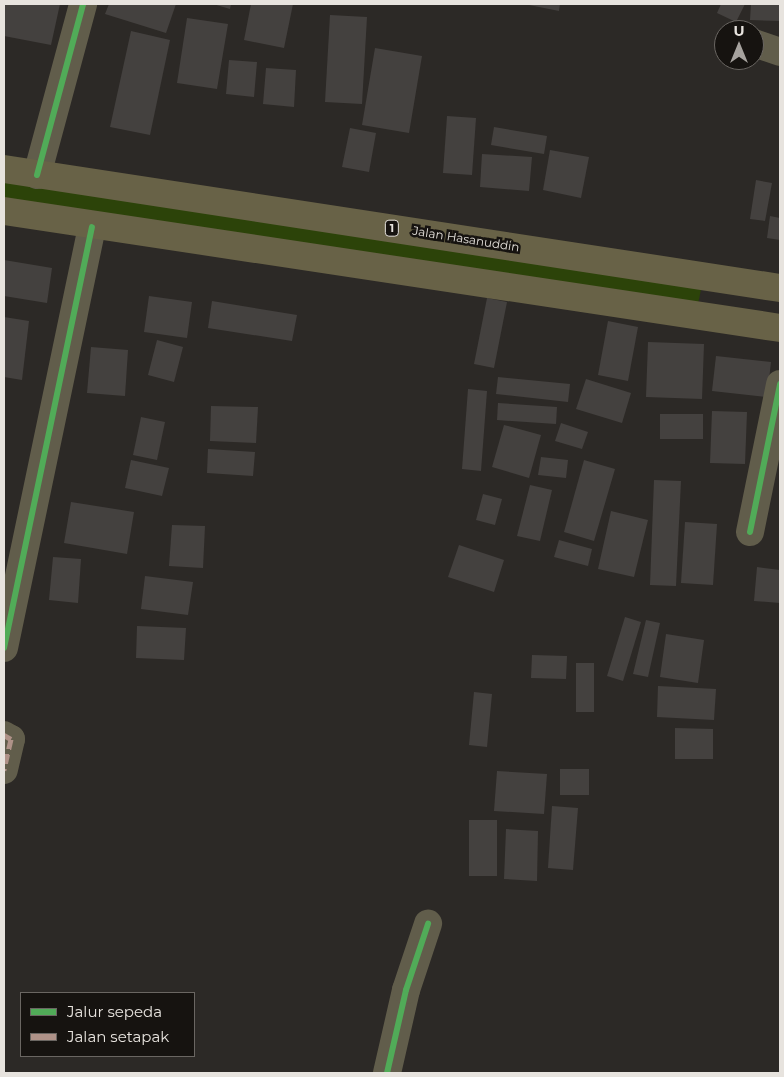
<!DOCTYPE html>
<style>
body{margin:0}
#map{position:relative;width:784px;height:1077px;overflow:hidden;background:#2c2926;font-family:Montserrat,sans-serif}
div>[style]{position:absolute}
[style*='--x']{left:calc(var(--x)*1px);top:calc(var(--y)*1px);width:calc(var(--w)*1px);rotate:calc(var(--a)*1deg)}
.green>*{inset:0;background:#2c4309}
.building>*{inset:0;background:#44413f}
.street>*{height:28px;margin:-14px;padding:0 14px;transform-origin:14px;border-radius:14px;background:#615d4b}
.highway>*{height:28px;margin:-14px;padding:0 14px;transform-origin:14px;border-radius:14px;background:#686247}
.quiet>*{height:5px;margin-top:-2.5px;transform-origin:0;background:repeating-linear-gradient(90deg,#af9288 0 10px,transparent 0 15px)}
.cycleway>*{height:6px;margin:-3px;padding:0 3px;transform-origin:3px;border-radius:3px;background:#51ab58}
span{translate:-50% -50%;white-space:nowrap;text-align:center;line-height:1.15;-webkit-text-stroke:5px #161310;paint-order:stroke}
.shield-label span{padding:1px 4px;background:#161310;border:1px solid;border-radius:4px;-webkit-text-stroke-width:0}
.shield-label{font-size:11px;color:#e7e3de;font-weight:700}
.street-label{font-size:12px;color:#e7e3de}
.frame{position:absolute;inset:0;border:5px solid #e7e3de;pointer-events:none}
.legend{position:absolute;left:20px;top:992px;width:175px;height:65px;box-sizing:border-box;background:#161310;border:1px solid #6a6662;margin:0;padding:6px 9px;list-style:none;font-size:15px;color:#e7e3de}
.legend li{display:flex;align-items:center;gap:10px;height:25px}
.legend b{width:25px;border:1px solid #6a6662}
.north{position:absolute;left:714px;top:20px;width:50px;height:50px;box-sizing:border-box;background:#161310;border:1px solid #6a6662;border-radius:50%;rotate:0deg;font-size:14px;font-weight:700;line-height:20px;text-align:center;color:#e7e3de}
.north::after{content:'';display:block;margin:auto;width:18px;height:22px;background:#a6a29e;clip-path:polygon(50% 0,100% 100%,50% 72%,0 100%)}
</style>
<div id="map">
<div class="green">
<i style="clip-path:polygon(4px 169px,704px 275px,696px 314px,4px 211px)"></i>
</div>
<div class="building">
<i style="clip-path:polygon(4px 4px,60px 4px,51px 45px,4px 36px)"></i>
<i style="clip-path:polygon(109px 4px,176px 4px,166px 33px,105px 14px)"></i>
<i style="clip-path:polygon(213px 4px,231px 4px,230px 9px)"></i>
<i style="clip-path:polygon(251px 4px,293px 4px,284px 48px,244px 40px)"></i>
<i style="clip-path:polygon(524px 4px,560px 4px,559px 11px)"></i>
<i style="clip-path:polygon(721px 4px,745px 4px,736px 22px,717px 13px)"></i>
<i style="clip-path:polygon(751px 4px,780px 4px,780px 21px,750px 20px)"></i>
<i style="clip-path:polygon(330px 15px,367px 17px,362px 104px,325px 102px)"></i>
<i style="clip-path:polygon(187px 18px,228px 24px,217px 89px,177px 83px)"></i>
<i style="clip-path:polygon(131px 31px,170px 40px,150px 135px,110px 127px)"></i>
<i style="clip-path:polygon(375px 48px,422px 56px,409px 133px,362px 125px)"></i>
<i style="clip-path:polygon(229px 60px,257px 62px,254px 97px,226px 94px)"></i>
<i style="clip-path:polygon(266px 68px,296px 70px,294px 107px,263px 104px)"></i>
<i style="clip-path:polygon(447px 116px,476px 118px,472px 175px,443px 173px)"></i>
<i style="clip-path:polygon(494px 127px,547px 136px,544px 154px,491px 145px)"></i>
<i style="clip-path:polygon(350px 128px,376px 133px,369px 172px,342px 167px)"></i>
<i style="clip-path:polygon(550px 150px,589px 157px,581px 198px,543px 190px)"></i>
<i style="clip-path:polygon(482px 154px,532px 157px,529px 191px,480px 187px)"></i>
<i style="clip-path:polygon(756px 180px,772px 183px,765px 221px,750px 219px)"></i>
<i style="clip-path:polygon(770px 216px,780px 218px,780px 240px,767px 238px)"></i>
<i style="clip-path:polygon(4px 260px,52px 268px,47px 303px,4px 296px)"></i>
<i style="clip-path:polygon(149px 296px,192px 302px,187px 338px,144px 332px)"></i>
<i style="clip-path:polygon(487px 298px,507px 302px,494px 368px,474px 364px)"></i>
<i style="clip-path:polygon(212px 301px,297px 315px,292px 341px,208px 328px)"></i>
<i style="clip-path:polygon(4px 317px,29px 321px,22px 380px,4px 377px)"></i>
<i style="clip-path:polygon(608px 321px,638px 327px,628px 381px,598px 375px)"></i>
<i style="clip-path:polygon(157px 340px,183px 347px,174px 382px,148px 375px)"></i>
<i style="clip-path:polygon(648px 342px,704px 344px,702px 399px,646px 397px)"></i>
<i style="clip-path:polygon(91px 347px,128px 350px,125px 396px,87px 393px)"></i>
<i style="clip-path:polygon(716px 356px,771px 362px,767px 397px,712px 391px)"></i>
<i style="clip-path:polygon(498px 377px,570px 384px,568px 402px,496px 394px)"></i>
<i style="clip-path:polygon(586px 379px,631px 393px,622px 423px,576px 409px)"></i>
<i style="clip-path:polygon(468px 389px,487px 391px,481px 471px,462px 469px)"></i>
<i style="clip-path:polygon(498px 403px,557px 407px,556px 424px,497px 420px)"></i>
<i style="clip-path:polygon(211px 406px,258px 407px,256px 443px,210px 441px)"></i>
<i style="clip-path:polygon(712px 411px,747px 412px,745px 464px,710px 463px)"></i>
<i style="clip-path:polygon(660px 414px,703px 414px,703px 439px,660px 439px)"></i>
<i style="clip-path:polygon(141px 417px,165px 422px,157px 460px,133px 455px)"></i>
<i style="clip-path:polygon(561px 423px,588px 432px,582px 449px,555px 441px)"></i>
<i style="clip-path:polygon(504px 425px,541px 435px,529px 478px,492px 467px)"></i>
<i style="clip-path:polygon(208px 449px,255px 452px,253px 476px,207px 473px)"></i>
<i style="clip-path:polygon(541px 457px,568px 460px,566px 478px,538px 475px)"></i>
<i style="clip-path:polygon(131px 460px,169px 468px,162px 496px,125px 488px)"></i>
<i style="clip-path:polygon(584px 460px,615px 469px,594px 541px,564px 532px)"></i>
<i style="clip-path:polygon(654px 480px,681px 481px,676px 586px,650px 585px)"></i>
<i style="clip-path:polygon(530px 485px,552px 490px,540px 541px,517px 536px)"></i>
<i style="clip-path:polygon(483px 494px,502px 499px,495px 525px,476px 520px)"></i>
<i style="clip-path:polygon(71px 502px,134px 512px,127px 554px,64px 543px)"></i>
<i style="clip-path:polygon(611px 511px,648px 520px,634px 577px,598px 569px)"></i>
<i style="clip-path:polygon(685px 522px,717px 524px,713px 585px,681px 583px)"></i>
<i style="clip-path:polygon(172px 525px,205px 526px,203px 568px,169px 566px)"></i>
<i style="clip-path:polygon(559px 540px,592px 549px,588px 566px,554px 557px)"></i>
<i style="clip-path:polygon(459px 545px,504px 560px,494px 592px,448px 577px)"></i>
<i style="clip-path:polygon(53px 557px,81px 559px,78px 603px,49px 600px)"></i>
<i style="clip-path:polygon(757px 567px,780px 570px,780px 603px,754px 601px)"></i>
<i style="clip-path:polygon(145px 576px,193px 582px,188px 615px,141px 609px)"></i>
<i style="clip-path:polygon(625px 617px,641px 622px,623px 681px,607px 676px)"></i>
<i style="clip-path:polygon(646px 620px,660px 623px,648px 677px,633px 674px)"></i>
<i style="clip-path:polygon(137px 626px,186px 628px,184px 660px,136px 658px)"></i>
<i style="clip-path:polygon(666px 634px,704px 640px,698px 683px,660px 677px)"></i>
<i style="clip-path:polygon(532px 655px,567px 656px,566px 679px,531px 678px)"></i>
<i style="clip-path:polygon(576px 663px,594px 663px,594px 712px,576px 712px)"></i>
<i style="clip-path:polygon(658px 686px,716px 689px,714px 720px,657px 717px)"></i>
<i style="clip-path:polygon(474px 692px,492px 694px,487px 747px,469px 745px)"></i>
<i style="clip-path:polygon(675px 728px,713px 729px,713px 759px,675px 759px)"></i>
<i style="clip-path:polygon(560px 769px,589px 769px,589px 795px,560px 795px)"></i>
<i style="clip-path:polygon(497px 771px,547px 774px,544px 814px,494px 811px)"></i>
<i style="clip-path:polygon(552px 806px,578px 808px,573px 870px,548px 868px)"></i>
<i style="clip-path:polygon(469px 820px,497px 820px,497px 876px,469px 876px)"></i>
<i style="clip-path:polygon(506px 829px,538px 831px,537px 881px,504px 879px)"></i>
</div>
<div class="street">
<i style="--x:754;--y:43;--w:28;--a:19"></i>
<i style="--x:37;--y:175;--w:177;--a:-74.9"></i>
<i style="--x:750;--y:532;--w:151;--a:-78.5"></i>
<i style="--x:4;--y:648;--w:430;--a:-78.2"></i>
<i style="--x:4;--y:735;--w:8;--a:30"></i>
<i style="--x:11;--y:739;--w:32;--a:103"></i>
<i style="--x:387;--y:1073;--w:85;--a:-77.1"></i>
<i style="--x:406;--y:990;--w:70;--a:-71.6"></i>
</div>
<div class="highway">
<i style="--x:4;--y:169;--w:785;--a:8.72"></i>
<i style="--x:4;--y:211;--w:785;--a:8.57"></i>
</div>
<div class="quiet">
<i style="--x:4;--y:735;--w:8;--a:30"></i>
<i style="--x:11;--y:739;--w:32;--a:103"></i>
</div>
<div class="cycleway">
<i style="--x:37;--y:175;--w:177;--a:-74.9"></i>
<i style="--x:750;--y:532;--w:151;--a:-78.5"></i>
<i style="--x:4;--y:648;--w:430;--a:-78.2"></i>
<i style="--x:387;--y:1073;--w:85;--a:-77.1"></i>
<i style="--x:406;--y:990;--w:70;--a:-71.6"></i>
</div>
<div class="shield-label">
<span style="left:392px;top:228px">1</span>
</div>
<div class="street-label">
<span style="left:466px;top:239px;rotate:9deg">Jalan Hasanuddin</span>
</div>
<div class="frame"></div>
<ul class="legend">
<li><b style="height:6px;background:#51ab58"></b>Jalur sepeda</li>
<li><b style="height:6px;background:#af9288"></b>Jalan setapak</li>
</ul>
<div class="north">U</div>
</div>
